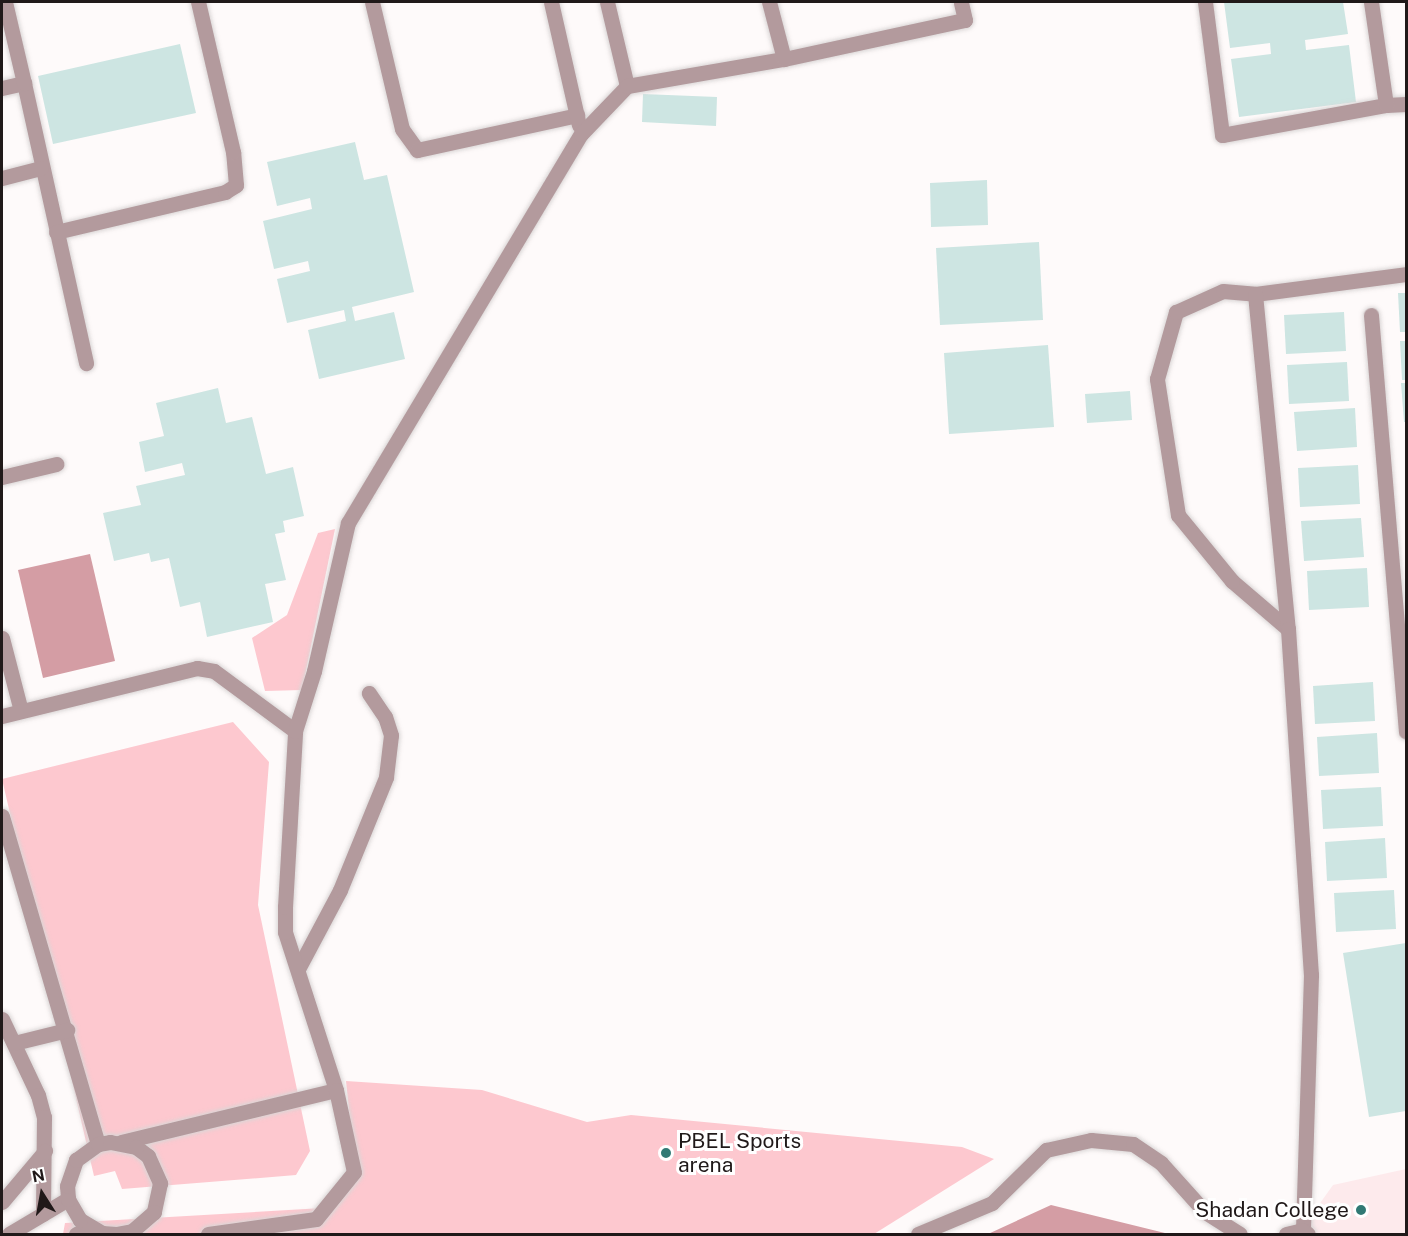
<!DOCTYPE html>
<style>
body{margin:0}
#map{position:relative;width:1408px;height:1236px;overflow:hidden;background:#fefafa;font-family:"Public Sans",sans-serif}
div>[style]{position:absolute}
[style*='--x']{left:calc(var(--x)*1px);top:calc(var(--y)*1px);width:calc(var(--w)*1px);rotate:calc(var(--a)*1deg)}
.built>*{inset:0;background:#fdeaec}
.green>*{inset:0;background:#fdc8cf}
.water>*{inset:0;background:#d49da4}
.building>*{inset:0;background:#cde5e2}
.roads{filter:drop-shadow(0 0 2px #dad6d6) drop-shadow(0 0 2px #dad6d6)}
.minor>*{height:15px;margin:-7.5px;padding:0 7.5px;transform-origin:7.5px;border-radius:7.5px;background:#b39a9d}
.dots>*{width:16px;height:16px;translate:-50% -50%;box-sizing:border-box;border:3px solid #fff;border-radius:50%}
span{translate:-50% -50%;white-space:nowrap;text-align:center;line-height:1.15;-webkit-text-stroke:6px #fff;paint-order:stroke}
.poi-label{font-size:21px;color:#201919}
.left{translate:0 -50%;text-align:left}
.right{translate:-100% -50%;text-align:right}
.frame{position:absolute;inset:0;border:3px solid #201919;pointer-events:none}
.north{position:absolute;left:12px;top:1164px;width:60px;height:60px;-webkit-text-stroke:4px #fff;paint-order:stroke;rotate:349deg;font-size:16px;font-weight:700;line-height:24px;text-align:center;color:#201919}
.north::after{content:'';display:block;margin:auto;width:21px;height:27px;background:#201919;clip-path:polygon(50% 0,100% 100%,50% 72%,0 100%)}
</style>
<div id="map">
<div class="built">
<i style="clip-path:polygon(1406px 1169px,1406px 1234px,1298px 1234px,1333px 1185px)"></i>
</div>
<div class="green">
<i style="clip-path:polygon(335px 529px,302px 690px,265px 691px,252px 638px,287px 615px,318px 533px)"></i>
<i style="clip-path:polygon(233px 722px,269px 762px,258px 905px,310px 1151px,296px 1175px,122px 1189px,115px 1171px,94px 1176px,2px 779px)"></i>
<i style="clip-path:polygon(346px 1081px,482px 1090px,587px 1122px,631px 1115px,962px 1147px,994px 1159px,874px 1234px,63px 1234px,65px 1223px,323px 1208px,355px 1168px)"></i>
</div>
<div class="water">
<i style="clip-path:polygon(90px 554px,115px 661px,43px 678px,18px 570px)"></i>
<i style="clip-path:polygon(1051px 1205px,1169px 1234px,988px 1234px)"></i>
</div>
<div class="building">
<i style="clip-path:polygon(1224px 2px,1343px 2px,1348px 34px,1305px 40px,1306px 50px,1349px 45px,1356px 102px,1239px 117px,1231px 59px,1271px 54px,1270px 43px,1230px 48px)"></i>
<i style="clip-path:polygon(180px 44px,196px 113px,53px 144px,38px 76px)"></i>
<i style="clip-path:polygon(643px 94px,717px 97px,716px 126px,642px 122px)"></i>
<i style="clip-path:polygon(355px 142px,364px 180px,387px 175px,414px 292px,352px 307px,355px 321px,394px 312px,405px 359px,319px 379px,308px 330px,346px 321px,344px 310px,287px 323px,277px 279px,310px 271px,308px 261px,274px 269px,263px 221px,312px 209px,310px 198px,277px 206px,267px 162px)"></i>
<i style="clip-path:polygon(987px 180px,988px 225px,931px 227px,930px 183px)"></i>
<i style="clip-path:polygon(1039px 242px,1043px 320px,940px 325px,936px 248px)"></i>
<i style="clip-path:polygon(1398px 293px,1406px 293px,1406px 332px,1400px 332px)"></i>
<i style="clip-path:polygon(1344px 312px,1346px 351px,1286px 354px,1284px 315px)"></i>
<i style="clip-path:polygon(1400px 341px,1406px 341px,1406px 380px,1402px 380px)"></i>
<i style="clip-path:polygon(1048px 345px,1054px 427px,949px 434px,944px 353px)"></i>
<i style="clip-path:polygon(1347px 362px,1349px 401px,1289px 404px,1287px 365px)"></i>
<i style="clip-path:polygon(1401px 383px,1406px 383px,1406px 422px,1404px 422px)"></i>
<i style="clip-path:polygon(218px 388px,226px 423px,252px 417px,266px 474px,293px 467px,304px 516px,283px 521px,285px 532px,275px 534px,286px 580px,265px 584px,273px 622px,207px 637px,200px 602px,180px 607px,169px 558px,151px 562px,149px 553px,114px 561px,103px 513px,141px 505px,136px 486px,185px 475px,182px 463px,145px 472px,139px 442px,164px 436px,156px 403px)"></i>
<i style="clip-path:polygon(1130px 391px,1132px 420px,1087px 423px,1085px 394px)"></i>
<i style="clip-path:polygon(1355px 408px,1357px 447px,1297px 451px,1294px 412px)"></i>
<i style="clip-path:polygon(1358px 465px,1360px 504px,1300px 507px,1298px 468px)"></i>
<i style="clip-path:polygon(1361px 518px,1364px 557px,1304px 561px,1301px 521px)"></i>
<i style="clip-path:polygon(1367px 568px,1369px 607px,1309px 610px,1307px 571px)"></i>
<i style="clip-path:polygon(1373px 682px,1375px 721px,1315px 724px,1313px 686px)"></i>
<i style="clip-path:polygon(1377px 733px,1379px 773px,1319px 776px,1317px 737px)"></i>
<i style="clip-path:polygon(1381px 787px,1383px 826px,1323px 829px,1321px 790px)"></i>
<i style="clip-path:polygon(1385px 838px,1387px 878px,1327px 881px,1325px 842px)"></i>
<i style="clip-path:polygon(1394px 890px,1396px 929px,1336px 932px,1334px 893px)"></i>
<i style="clip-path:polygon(1406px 943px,1406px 1111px,1369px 1117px,1343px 953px)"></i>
</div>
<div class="roads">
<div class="minor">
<i style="--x:372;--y:2;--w:130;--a:76.7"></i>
<i style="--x:402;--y:129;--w:26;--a:54"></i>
<i style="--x:417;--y:150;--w:164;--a:-12.3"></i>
<i style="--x:551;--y:2;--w:126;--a:77.2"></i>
<i style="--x:607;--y:2;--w:86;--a:76.6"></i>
<i style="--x:1205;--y:2;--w:134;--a:82.7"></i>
<i style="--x:1222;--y:135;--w:167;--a:-10.4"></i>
<i style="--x:1386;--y:105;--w:20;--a:-3"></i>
<i style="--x:1371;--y:2;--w:104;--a:81.7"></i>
<i style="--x:784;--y:59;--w:185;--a:-12.2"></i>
<i style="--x:965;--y:20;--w:18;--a:-103"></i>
<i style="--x:24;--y:83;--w:287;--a:77.5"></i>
<i style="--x:2;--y:88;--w:23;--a:-13"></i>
<i style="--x:24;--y:83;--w:83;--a:-103.2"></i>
<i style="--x:2;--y:178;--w:40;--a:-14.4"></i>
<i style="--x:56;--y:232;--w:174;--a:-13.3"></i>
<i style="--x:225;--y:192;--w:13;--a:-32"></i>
<i style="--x:236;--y:185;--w:33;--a:-95"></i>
<i style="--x:233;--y:152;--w:154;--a:-103.1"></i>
<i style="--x:1255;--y:294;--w:152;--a:-7.5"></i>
<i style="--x:1371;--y:315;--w:418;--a:85.2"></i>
<i style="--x:2;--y:477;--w:56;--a:-13.5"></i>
<i style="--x:1288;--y:629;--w:74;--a:-139.4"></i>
<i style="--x:1232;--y:581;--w:85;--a:-129.3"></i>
<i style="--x:1178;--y:515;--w:138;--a:-98.8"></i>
<i style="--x:1157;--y:379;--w:70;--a:-74.2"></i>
<i style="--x:1176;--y:312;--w:51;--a:-24.1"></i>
<i style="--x:1223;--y:291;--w:32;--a:5"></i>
<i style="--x:1255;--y:294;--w:337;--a:84.4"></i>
<i style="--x:1288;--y:629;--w:347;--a:86.2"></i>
<i style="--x:1311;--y:975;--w:255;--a:91.8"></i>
<i style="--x:1303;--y:1230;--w:6;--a:39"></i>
<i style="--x:2;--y:638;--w:75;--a:75.4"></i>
<i style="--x:2;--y:716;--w:201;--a:-13.8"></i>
<i style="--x:197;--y:668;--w:17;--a:10"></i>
<i style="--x:214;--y:671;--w:101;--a:36.5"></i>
<i style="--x:2;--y:816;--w:342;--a:73.7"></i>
<i style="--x:298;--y:969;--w:89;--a:-62"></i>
<i style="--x:340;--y:890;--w:122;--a:-67.8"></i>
<i style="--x:386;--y:777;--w:42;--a:-83.2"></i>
<i style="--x:391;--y:735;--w:19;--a:-108"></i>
<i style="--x:385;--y:717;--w:29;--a:-124"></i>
<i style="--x:2;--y:1019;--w:84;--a:64.7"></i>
<i style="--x:38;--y:1095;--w:23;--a:75"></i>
<i style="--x:44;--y:1117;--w:97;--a:90.6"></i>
<i style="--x:14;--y:1043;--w:55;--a:-13.8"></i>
<i style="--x:121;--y:1142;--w:221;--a:-13.6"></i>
<i style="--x:336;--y:1090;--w:166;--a:-107.9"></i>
<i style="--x:285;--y:932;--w:25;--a:-90"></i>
<i style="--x:285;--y:907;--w:176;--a:-86.7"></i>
<i style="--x:295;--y:731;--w:63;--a:-72.4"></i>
<i style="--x:314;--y:671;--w:152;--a:-77.1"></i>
<i style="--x:348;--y:523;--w:453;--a:-59.1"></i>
<i style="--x:581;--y:134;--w:66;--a:-46.2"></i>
<i style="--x:627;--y:86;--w:159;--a:-9.8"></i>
<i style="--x:784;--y:59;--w:59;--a:-104.7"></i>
<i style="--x:2;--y:1202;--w:67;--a:-49.9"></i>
<i style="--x:9;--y:1234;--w:69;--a:-30.7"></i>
<i style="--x:76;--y:1234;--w:15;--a:-28"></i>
<i style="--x:116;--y:1234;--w:14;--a:-176"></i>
<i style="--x:102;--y:1233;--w:26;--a:-149"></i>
<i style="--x:80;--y:1220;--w:24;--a:-120"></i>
<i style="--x:68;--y:1199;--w:13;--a:-94"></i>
<i style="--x:67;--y:1186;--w:28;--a:-71"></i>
<i style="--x:76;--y:1160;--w:27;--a:-36"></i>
<i style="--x:98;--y:1144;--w:12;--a:-9"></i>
<i style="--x:110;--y:1142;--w:26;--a:11"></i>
<i style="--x:136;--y:1147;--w:15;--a:37"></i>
<i style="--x:148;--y:1156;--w:30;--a:66"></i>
<i style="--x:160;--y:1183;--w:30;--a:102"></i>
<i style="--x:154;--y:1212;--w:29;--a:139"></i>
<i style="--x:132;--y:1231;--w:15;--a:169"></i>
<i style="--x:208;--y:1234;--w:109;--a:-7.9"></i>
<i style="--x:316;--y:1219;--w:60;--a:-51"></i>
<i style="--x:354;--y:1172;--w:84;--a:-102.4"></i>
<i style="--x:918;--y:1234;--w:80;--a:-22.7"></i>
<i style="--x:992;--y:1203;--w:76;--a:-44.5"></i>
<i style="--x:1046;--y:1150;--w:46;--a:-12.5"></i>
<i style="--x:1091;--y:1140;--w:42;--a:5.4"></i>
<i style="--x:1133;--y:1144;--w:34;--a:34"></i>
<i style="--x:1161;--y:1163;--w:66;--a:48.1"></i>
<i style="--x:1205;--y:1212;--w:41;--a:32.2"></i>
<i style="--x:1286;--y:1234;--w:17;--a:-13"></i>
</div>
</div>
<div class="dots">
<i style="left:666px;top:1153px;background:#317974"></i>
<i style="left:1361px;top:1210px;background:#317974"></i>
</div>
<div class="poi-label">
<span class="left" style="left:678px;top:1153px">PBEL Sports<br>arena</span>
<span class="right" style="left:1349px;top:1210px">Shadan College</span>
</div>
<div class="frame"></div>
<div class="north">N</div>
</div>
